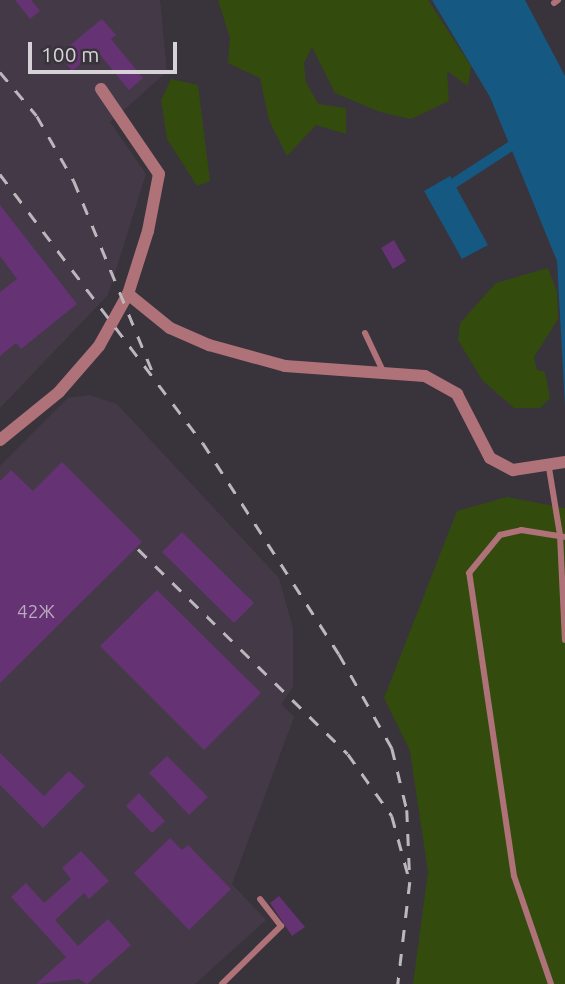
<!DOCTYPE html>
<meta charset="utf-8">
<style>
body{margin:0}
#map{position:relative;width:565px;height:984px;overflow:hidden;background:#39333b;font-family:Ubuntu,sans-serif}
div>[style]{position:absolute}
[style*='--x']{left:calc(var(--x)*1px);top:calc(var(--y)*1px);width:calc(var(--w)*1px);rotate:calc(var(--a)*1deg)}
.built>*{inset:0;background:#443a47}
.green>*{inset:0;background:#334c0e}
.water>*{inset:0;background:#155882}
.canal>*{height:10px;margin:-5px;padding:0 5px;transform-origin:5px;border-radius:5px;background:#155882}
.building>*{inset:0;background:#653273}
.lane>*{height:6px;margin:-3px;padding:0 3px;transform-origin:3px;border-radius:3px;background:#b07279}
.street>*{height:12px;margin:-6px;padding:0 6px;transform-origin:6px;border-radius:6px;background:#b07279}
.rail>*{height:2.5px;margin-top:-1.25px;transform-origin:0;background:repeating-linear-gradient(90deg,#bbb7bc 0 12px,transparent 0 24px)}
span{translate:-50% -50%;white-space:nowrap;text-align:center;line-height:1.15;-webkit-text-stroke:7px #39333b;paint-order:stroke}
.number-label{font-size:19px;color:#baaabe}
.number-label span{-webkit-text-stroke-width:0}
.scale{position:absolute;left:28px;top:42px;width:149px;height:32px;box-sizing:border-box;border:4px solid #d6d2d7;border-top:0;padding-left:9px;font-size:21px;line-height:24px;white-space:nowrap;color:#d6d2d7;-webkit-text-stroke:5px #39333b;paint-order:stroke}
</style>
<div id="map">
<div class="built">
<i style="clip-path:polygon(0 0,160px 0,167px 72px,110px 122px,146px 174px,108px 295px,0 408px)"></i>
<i style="clip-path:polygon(89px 395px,117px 404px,279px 578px,293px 628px,293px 687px,281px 704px,294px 717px,232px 884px,266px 920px,195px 984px,0 984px,0 466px,68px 398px)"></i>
</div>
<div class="green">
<i style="clip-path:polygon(218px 0,428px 0,471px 66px,468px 86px,447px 71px,449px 101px,411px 119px,380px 112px,335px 93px,312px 47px,304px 63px,306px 82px,318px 104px,346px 108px,346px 134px,316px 125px,287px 156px,269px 120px,260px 78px,228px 63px,230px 38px)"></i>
<i style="clip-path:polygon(171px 79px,198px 85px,210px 181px,197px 186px,167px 139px,161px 100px)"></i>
<i style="clip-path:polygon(548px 268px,557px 292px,558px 319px,534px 357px,537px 370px,545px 372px,550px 398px,540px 408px,514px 408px,483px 381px,458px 340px,460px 323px,496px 283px)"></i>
<i style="clip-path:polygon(507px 497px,565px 508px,565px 984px,413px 984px,428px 872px,410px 751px,384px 698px,457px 511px)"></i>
</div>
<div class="water">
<i style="clip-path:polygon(432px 0,525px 0,565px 76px,565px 407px,557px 261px,490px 97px)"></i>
<i style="clip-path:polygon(450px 176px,488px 245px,462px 259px,424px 191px)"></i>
</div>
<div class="canal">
<i style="--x:445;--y:189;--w:92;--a:-33"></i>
</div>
<div class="building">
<i style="clip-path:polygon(15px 0,31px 0,40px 11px,30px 19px)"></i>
<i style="clip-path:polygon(102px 19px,116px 35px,111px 39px,143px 78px,129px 90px,97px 51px,72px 71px,59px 54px)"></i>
<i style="clip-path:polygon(0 205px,77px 304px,21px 349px,16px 343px,0 356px,0 292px,17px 279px,0 256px)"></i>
<i style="clip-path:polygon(394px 240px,406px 261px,393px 269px,381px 248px)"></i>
<i style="clip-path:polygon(62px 462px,142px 542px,0 683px,0 481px,11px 470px,33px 491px)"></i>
<i style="clip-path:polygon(182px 532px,254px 603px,234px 623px,162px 552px)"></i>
<i style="clip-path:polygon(157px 590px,261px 693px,204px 750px,100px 646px)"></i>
<i style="clip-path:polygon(0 753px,44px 796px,69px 771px,85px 786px,43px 828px,0 785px)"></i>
<i style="clip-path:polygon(167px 756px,208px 797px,189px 815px,149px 773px)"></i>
<i style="clip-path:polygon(139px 793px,165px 821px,152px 833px,126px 806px)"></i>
<i style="clip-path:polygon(170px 838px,182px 850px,188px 845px,231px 889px,189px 930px,134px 873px)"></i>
<i style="clip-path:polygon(81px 851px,109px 881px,89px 899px,84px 893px,55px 920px,78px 946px,108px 919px,131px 945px,87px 984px,79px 979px,36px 984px,66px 957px,11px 897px,26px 883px,44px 903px,71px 879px,62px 868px)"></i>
<i style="clip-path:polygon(279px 896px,305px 927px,292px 936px,270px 903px)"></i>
</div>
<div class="lane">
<i style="--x:554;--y:3;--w:5;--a:-37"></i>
<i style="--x:365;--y:333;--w:42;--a:64.7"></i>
<i style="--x:549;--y:468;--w:68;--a:80.7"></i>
<i style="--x:560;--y:535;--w:105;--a:87.3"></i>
<i style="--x:222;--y:984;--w:83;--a:-44.5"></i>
<i style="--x:281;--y:926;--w:34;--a:-128"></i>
<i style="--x:551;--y:984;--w:114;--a:-108.9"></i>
<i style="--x:514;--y:876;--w:306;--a:-98.4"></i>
<i style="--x:469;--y:573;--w:49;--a:-50.8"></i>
<i style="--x:500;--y:535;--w:22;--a:-13"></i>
<i style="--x:521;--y:530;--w:45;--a:9"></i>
</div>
<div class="street">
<i style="--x:128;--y:294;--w:54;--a:39"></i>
<i style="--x:170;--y:328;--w:43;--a:23.6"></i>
<i style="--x:209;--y:345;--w:79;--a:15.4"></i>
<i style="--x:285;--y:366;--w:140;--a:4.1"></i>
<i style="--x:425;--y:376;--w:37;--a:29"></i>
<i style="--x:457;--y:394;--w:72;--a:62.7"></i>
<i style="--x:490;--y:458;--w:26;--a:28"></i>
<i style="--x:513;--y:470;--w:53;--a:-8.7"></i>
<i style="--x:0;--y:440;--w:76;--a:-39.1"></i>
<i style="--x:59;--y:392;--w:61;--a:-49"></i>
<i style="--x:99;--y:346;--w:60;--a:-60.9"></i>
<i style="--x:128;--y:294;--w:66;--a:-72.4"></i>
<i style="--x:148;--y:231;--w:58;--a:-79.1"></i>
<i style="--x:159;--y:174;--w:103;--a:-124.3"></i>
</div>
<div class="rail">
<i style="--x:0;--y:72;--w:57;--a:49.9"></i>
<i style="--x:37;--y:116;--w:75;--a:60.4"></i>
<i style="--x:74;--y:181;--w:204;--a:67.6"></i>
<i style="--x:0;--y:174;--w:337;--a:53"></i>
<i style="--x:203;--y:443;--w:251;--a:57.2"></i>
<i style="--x:339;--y:654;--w:108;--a:60.6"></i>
<i style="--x:392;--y:748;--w:64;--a:76.4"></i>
<i style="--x:407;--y:810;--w:72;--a:87.6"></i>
<i style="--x:138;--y:549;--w:293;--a:44.3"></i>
<i style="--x:348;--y:754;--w:76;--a:54.6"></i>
<i style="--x:392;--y:816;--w:68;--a:74.7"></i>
<i style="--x:410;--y:882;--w:103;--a:96.7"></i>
</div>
<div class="number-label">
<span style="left:36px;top:612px">42Ж</span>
</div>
<div class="scale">100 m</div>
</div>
